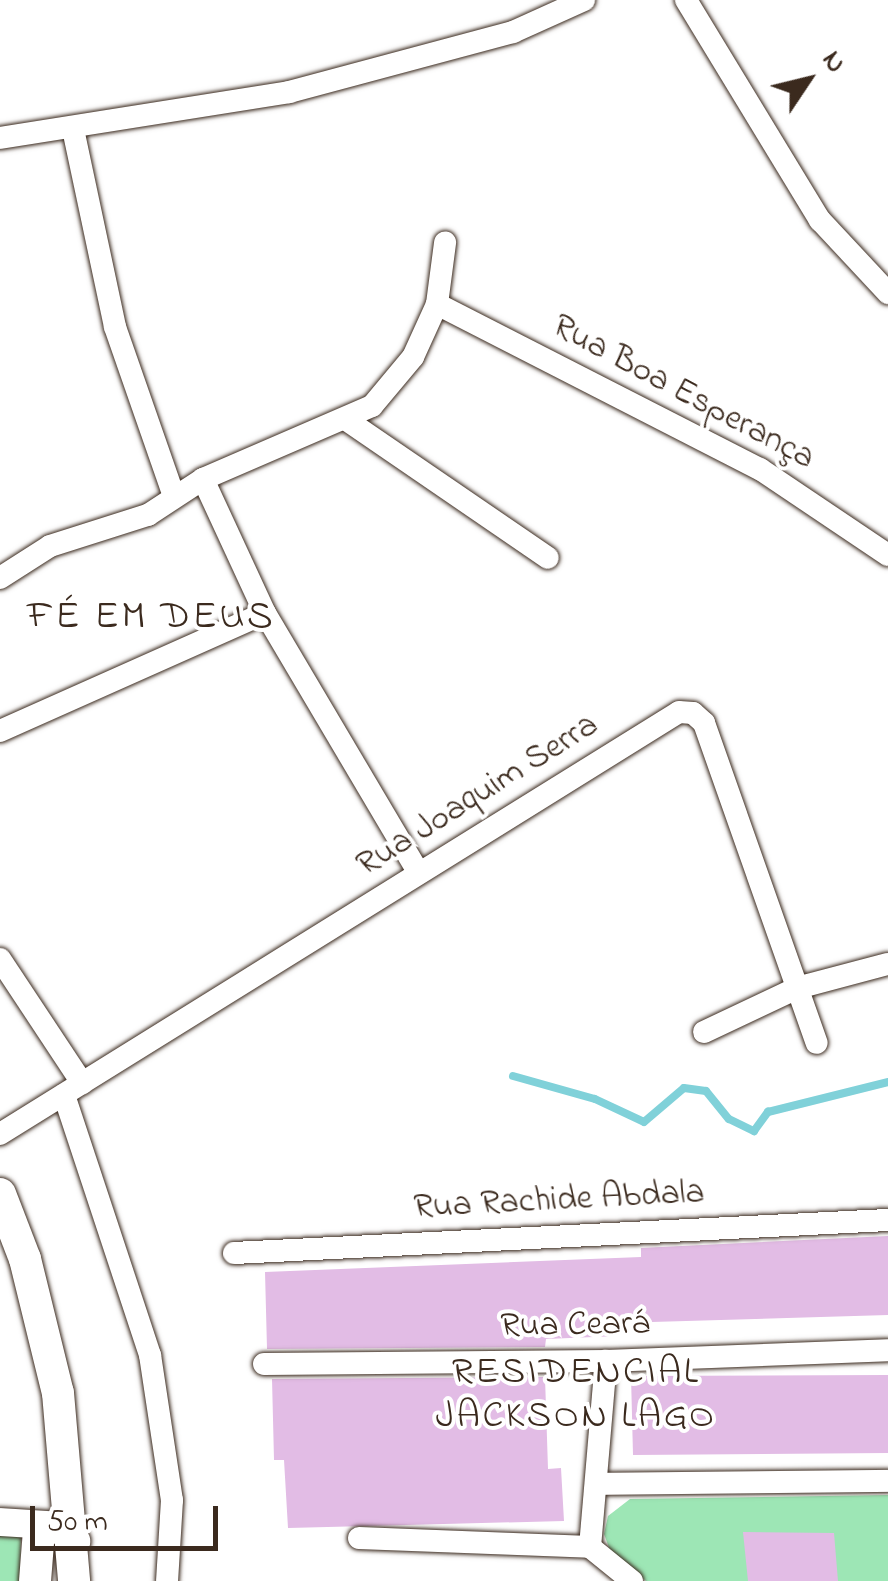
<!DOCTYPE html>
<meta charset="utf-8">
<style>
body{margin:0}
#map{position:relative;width:888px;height:1581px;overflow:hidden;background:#fff;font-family:"Indie Flower",sans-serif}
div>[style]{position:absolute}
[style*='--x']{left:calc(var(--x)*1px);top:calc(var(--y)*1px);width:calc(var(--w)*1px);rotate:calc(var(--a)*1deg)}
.green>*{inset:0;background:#9de6b5}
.stream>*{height:8px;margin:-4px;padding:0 4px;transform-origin:4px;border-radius:4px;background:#80d1d9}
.building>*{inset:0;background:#e2bce5}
.roads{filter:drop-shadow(0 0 2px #3b2a1e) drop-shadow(0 0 2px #3b2a1e)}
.minor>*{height:22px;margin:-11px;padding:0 11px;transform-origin:11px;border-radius:11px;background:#fff}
.tertiary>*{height:28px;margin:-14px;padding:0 14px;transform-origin:14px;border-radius:14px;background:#fff}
.secondary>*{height:32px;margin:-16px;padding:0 16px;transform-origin:16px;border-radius:16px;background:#fff}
span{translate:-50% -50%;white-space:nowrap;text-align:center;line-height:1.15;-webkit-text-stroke:8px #fff;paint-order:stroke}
.street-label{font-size:35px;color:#3b2a1e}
.neighbourhood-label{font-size:38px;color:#3b2a1e;letter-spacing:2.5px}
.quarter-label{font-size:40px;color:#3b2a1e;letter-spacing:2.5px}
.north{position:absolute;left:758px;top:30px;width:100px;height:100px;-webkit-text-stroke:8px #fff;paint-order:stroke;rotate:55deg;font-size:28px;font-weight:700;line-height:40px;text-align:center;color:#3b2a1e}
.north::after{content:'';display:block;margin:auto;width:35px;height:45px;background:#3b2a1e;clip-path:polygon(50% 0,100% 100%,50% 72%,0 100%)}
.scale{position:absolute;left:30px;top:1506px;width:188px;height:45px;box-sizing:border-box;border:5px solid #3b2a1e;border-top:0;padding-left:12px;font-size:30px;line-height:35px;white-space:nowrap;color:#3b2a1e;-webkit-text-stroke:8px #fff;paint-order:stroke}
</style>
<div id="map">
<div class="green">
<i style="clip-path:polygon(888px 1495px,888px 1581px,646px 1581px,611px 1553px,604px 1534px,608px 1516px,630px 1499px)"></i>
<i style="clip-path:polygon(21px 1527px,20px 1581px,0 1581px,0 1528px)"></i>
</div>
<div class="stream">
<i style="--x:513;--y:1076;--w:85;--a:15.7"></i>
<i style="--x:595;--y:1099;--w:54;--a:25.1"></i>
<i style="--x:644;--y:1122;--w:52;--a:-40.4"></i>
<i style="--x:684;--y:1088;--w:22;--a:8"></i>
<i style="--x:706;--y:1091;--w:36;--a:51"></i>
<i style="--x:729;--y:1119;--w:28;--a:26"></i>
<i style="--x:754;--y:1131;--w:24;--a:-54"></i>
<i style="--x:768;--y:1112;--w:124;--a:-14"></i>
</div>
<div class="building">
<i style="clip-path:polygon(888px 1236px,888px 1315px,617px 1323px,618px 1336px,546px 1339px,545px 1347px,267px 1349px,265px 1272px,641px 1257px,641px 1248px)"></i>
<i style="clip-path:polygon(888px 1375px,888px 1453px,633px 1455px,631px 1376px)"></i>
<i style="clip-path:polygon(545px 1377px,548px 1469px,561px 1468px,564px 1521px,288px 1528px,284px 1460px,274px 1460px,272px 1379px)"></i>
<i style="clip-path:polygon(743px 1532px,834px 1533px,838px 1581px,748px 1581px)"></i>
</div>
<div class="roads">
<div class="minor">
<i style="--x:686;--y:0;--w:258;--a:58.7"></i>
<i style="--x:820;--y:220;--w:100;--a:47"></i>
<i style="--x:73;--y:129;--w:202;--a:78"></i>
<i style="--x:115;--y:327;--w:179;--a:70.8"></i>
<i style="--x:0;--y:138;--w:293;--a:-9"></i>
<i style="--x:289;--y:92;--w:232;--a:-15"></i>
<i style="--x:513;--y:32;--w:78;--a:-24.3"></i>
<i style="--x:437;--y:304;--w:363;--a:27.1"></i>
<i style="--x:760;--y:469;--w:154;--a:33.9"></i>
<i style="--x:348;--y:421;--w:242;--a:34.4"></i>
<i style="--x:203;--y:479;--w:148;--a:65.2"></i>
<i style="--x:265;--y:613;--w:302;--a:59.4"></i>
<i style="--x:0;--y:578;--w:59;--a:-32.6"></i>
<i style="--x:50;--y:546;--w:103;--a:-17.6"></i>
<i style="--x:148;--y:515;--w:66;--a:-33.2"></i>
<i style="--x:203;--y:479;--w:184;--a:-23.4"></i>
<i style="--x:372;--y:406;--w:64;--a:-50.1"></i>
<i style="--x:413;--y:357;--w:58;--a:-65.6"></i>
<i style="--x:437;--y:304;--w:62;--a:-82.5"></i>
<i style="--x:0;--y:731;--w:290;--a:-24"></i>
<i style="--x:0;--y:959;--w:149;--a:56.5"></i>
<i style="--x:704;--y:1032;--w:103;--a:-25.3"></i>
<i style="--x:797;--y:988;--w:94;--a:-14.8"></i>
<i style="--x:64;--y:1095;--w:274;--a:71.7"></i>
<i style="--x:150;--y:1355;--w:147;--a:81.4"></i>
<i style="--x:172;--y:1500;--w:81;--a:93.5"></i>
<i style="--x:0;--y:1134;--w:799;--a:-31.86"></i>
<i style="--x:679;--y:712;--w:14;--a:4"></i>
<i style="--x:693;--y:713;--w:15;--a:42"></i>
<i style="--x:704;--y:723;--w:339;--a:70.6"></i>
<i style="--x:234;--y:1253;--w:655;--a:-2.89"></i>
<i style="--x:264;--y:1364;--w:342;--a:-0.5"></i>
<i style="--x:606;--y:1361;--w:282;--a:-2.2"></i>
<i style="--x:596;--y:1484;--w:292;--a:-0.6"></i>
<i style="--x:359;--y:1538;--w:231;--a:2.2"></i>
<i style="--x:590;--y:1547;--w:54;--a:39"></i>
<i style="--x:590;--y:1547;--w:187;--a:-85.1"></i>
</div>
<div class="tertiary">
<i style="--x:0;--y:1522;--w:48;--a:3.6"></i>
</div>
<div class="secondary">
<i style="--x:0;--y:1194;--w:70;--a:69"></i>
<i style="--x:25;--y:1259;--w:138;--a:76.2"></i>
<i style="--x:58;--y:1393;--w:189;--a:85.1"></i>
<i style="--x:35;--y:1581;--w:51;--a:-85.5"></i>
<i style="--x:39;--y:1530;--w:21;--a:-11"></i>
<i style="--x:60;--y:1526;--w:21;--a:47"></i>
</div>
</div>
<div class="street-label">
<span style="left:683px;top:393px;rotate:28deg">Rua Boa Esperança</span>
<span style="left:478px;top:796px;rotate:-32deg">Rua Joaquim Serra</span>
<span style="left:559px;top:1201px;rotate:-3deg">Rua Rachide Abdala</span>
<span style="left:575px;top:1326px;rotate:-1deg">Rua Ceará</span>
</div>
<div class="neighbourhood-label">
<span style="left:576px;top:1396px">RESIDENCIAL<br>JACKSON LAGO</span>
</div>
<div class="quarter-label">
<span style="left:151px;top:618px">FÉ EM DEUS</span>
</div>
<div class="north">N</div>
<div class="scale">50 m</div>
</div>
